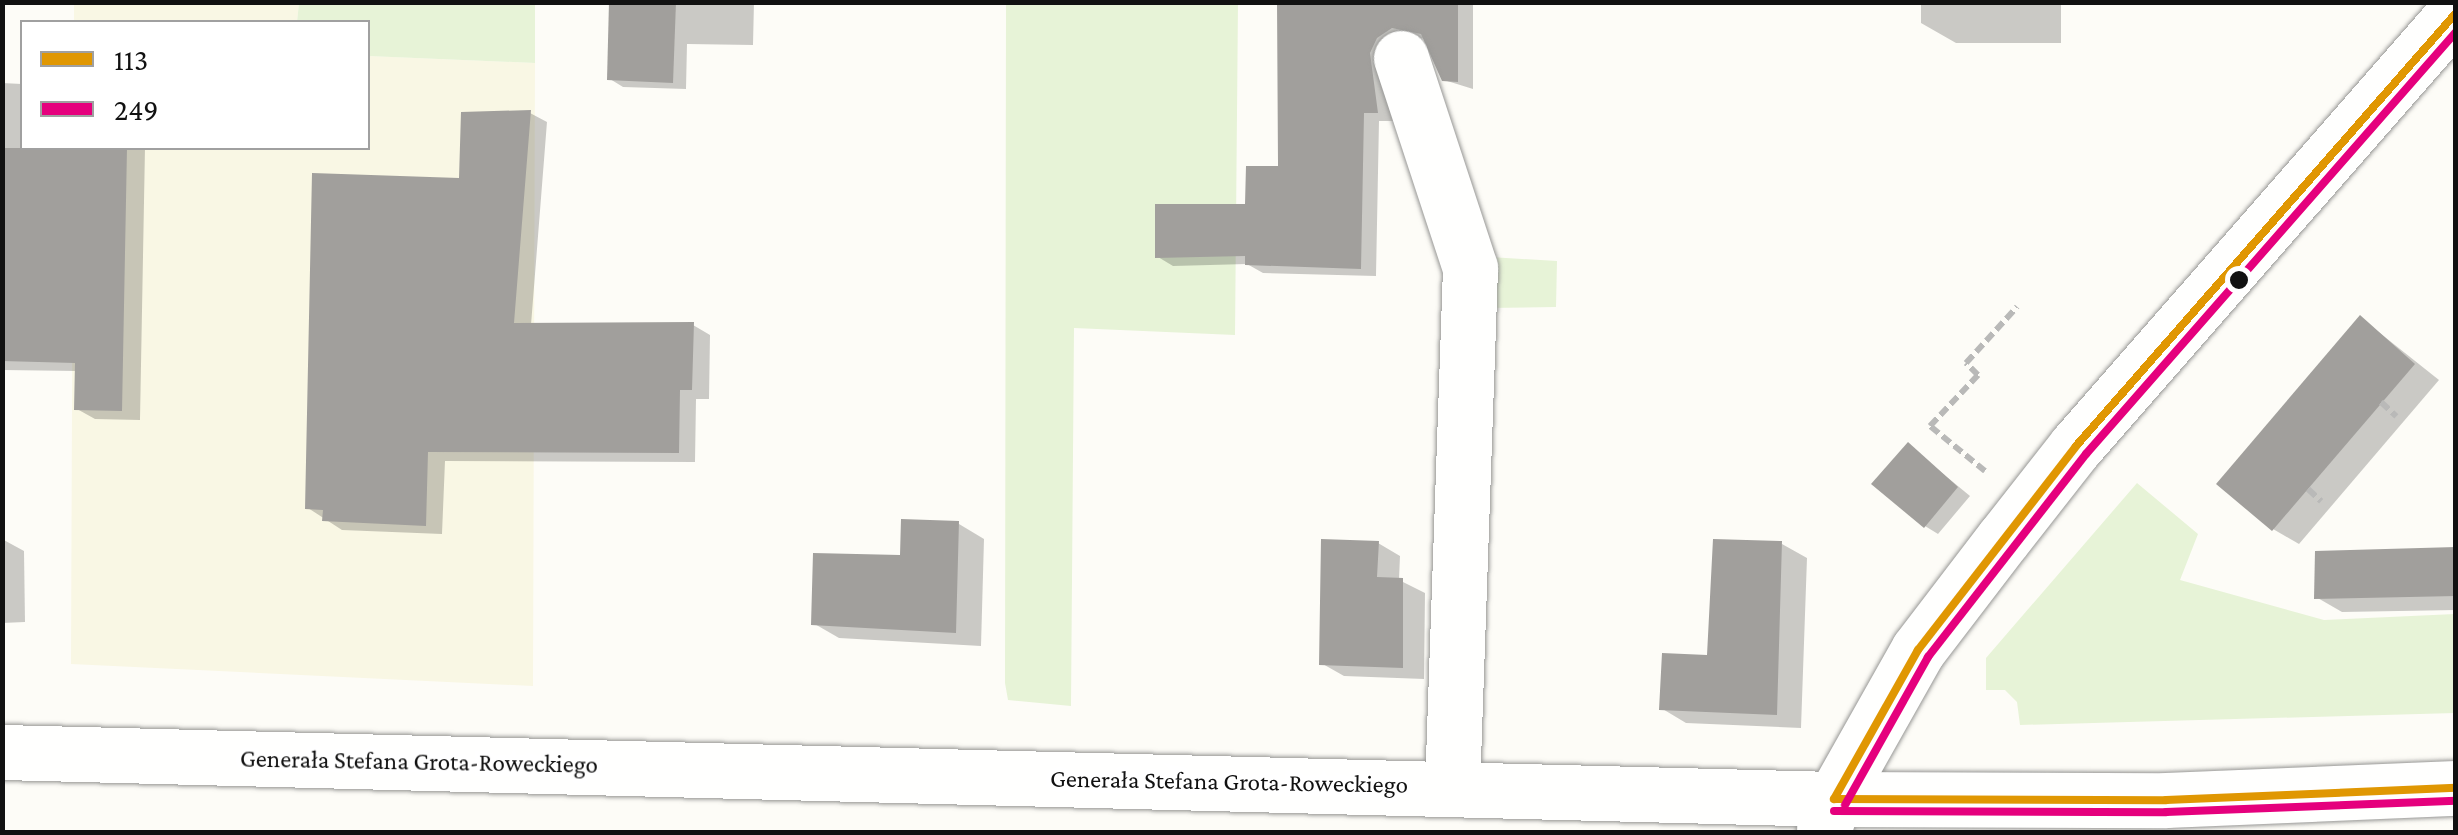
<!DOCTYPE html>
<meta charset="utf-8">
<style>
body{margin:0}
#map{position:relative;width:2458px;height:835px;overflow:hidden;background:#fdfcf7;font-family:"Crimson Pro",serif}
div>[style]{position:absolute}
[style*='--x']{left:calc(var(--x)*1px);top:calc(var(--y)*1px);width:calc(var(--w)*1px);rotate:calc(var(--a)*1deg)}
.farmland>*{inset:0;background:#f9f7e4}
.green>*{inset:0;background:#e7f3d7}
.shadow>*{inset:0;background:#0003}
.building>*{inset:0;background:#a19f9c}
.path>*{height:6px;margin-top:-3px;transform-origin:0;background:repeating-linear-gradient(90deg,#b9b9b8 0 10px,transparent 0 15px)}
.roads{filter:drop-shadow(0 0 2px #979795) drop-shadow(0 0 2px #979795)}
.minor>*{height:55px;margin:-27.5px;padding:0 27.5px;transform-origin:27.5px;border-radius:27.5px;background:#fffffe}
.bus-1>*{height:8px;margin:-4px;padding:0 4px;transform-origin:4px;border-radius:4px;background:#e09702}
.bus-2>*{height:8px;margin:-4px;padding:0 4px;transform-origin:4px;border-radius:4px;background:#e5007d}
.dots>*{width:28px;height:28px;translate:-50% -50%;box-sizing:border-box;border:5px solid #fff;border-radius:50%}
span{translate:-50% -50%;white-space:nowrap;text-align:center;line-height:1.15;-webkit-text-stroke:10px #fff;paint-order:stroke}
.street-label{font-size:25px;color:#111}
.frame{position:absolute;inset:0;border:5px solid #111;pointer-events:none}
.legend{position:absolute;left:20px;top:20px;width:350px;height:130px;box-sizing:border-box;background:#fff;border:2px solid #a0a0a0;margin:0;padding:12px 18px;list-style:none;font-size:30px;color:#111}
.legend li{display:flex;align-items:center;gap:20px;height:50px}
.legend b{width:50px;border:2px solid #a0a0a0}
</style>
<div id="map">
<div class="farmland">
<i style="clip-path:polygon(74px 3px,74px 2px,299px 3px,297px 22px,74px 22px)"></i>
<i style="clip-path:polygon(368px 56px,535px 63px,533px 686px,71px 664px,73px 148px,368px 148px)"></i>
</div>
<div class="green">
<i style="clip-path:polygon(299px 3px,535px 3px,535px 63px,368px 56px,368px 22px,297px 22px)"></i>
<i style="clip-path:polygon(1006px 3px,1238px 3px,1235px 335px,1074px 328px,1071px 706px,1008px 700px,1005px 683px)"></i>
<i style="clip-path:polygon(1490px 257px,1557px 261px,1556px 307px,1488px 308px)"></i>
<i style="clip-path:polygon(2137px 483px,2198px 534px,2180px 580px,2324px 620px,2455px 614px,2455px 713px,2020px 725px,2017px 702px,2005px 690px,1986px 690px,1986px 658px)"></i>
</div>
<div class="shadow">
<i style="clip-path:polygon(611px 2px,754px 2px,753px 45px,687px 44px,686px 89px,623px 87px,610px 79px)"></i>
<i style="clip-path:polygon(1280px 2px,1473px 2px,1473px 89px,1444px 80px,1426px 39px,1407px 36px,1385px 62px,1393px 121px,1379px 121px,1376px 276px,1263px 273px,1247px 264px,1173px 266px,1158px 257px,1248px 206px,1280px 169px)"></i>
<i style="clip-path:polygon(1921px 2px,2061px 2px,2061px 43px,1956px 43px,1921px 23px)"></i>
<i style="clip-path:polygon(2px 83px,22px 84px,22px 148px,145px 148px,140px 420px,95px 419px,77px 409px,77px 371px,2px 370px)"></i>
<i style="clip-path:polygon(530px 113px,547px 122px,531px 325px,693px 325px,710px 335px,709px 399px,696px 399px,695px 462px,445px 461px,442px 534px,342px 530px,308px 508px,462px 181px)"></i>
<i style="clip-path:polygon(2361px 318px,2439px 380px,2299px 544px,2273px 529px)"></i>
<i style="clip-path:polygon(1908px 445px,1970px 496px,1938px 534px,1925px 526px)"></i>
<i style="clip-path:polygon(959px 524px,984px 539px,981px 646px,839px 638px,813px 623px)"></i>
<i style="clip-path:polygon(2px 539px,24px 551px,25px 622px,2px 623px)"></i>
<i style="clip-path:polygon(1378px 543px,1400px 556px,1399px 580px,1425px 593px,1424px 679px,1344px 676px,1321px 663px)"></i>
<i style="clip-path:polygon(1782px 544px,1807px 558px,1801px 728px,1686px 723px,1661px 708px,1710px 658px)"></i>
<i style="clip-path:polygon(2456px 550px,2456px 610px,2342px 612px,2316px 597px)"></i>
</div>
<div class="building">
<i style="clip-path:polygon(609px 2px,676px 2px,673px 83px,607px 80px)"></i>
<i style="clip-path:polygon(1277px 2px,1458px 2px,1458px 82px,1442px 81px,1421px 34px,1392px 28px,1377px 38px,1370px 53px,1378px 113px,1364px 113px,1361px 269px,1245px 265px,1245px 256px,1155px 258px,1155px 204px,1245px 204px,1246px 166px,1278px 166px)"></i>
<i style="clip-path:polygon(531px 110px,514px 323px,694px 322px,692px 390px,680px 390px,679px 453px,428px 452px,426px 526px,322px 521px,323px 510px,305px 509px,312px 173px,459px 178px,461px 112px)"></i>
<i style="clip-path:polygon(2px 148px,127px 148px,122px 411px,74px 410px,75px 363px,2px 361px)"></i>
<i style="clip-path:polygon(2360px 315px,2415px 364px,2272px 531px,2216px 484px)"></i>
<i style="clip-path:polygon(1908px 442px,1958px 487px,1924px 528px,1871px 484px)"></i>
<i style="clip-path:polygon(901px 519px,959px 521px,956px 633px,811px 625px,813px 553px,900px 555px)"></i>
<i style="clip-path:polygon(1321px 539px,1379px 541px,1377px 577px,1403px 578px,1403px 668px,1319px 665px)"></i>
<i style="clip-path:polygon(1713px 539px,1782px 541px,1777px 715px,1659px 710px,1662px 653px,1707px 655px)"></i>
<i style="clip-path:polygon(2456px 547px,2456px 596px,2314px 599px,2315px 551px)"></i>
</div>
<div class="path">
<i style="--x:2381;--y:402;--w:21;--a:43"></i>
<i style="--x:1985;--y:471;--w:71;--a:-140.7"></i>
<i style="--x:1930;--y:426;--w:70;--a:-46.7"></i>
<i style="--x:1978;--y:375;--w:17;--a:-135"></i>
<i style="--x:1966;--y:363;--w:76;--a:-47.7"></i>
<i style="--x:2308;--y:489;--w:18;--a:43"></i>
</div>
<div class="roads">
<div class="minor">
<i style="--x:1401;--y:58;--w:221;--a:71.8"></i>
<i style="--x:1470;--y:268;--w:520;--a:91.98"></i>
<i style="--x:2;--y:752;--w:1833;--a:1.47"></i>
<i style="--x:1834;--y:799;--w:332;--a:0.2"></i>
<i style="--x:2166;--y:800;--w:290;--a:-2.4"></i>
<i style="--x:1824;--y:829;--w:32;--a:-72"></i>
<i style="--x:1834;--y:799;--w:171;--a:-60.6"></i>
<i style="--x:1918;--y:650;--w:140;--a:-52.6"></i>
<i style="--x:2003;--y:539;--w:118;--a:-51.9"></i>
<i style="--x:2076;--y:446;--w:577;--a:-48.8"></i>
</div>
</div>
<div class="bus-1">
<i style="--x:1834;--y:799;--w:171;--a:-60.6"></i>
<i style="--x:1918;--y:650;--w:258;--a:-52.2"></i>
<i style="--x:2076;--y:446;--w:576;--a:-48.73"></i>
<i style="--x:1834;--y:799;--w:332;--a:0.2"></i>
<i style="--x:2166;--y:800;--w:290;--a:-2.4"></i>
</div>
<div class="bus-2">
<i style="--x:1845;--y:805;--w:170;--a:-60.7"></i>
<i style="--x:1928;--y:657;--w:257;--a:-52.1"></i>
<i style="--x:2086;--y:454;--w:561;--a:-48.76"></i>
<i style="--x:1834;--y:811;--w:332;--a:0.2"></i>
<i style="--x:2166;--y:812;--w:290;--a:-2.2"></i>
</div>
<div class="dots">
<i style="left:2239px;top:280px;background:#111"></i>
</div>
<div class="street-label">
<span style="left:419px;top:762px;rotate:1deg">Generała Stefana Grota-Roweckiego</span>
<span style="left:1229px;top:782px;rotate:1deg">Generała Stefana Grota-Roweckiego</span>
</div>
<div class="frame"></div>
<ul class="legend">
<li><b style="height:12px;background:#e09702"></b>113</li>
<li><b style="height:12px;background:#e5007d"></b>249</li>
</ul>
</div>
